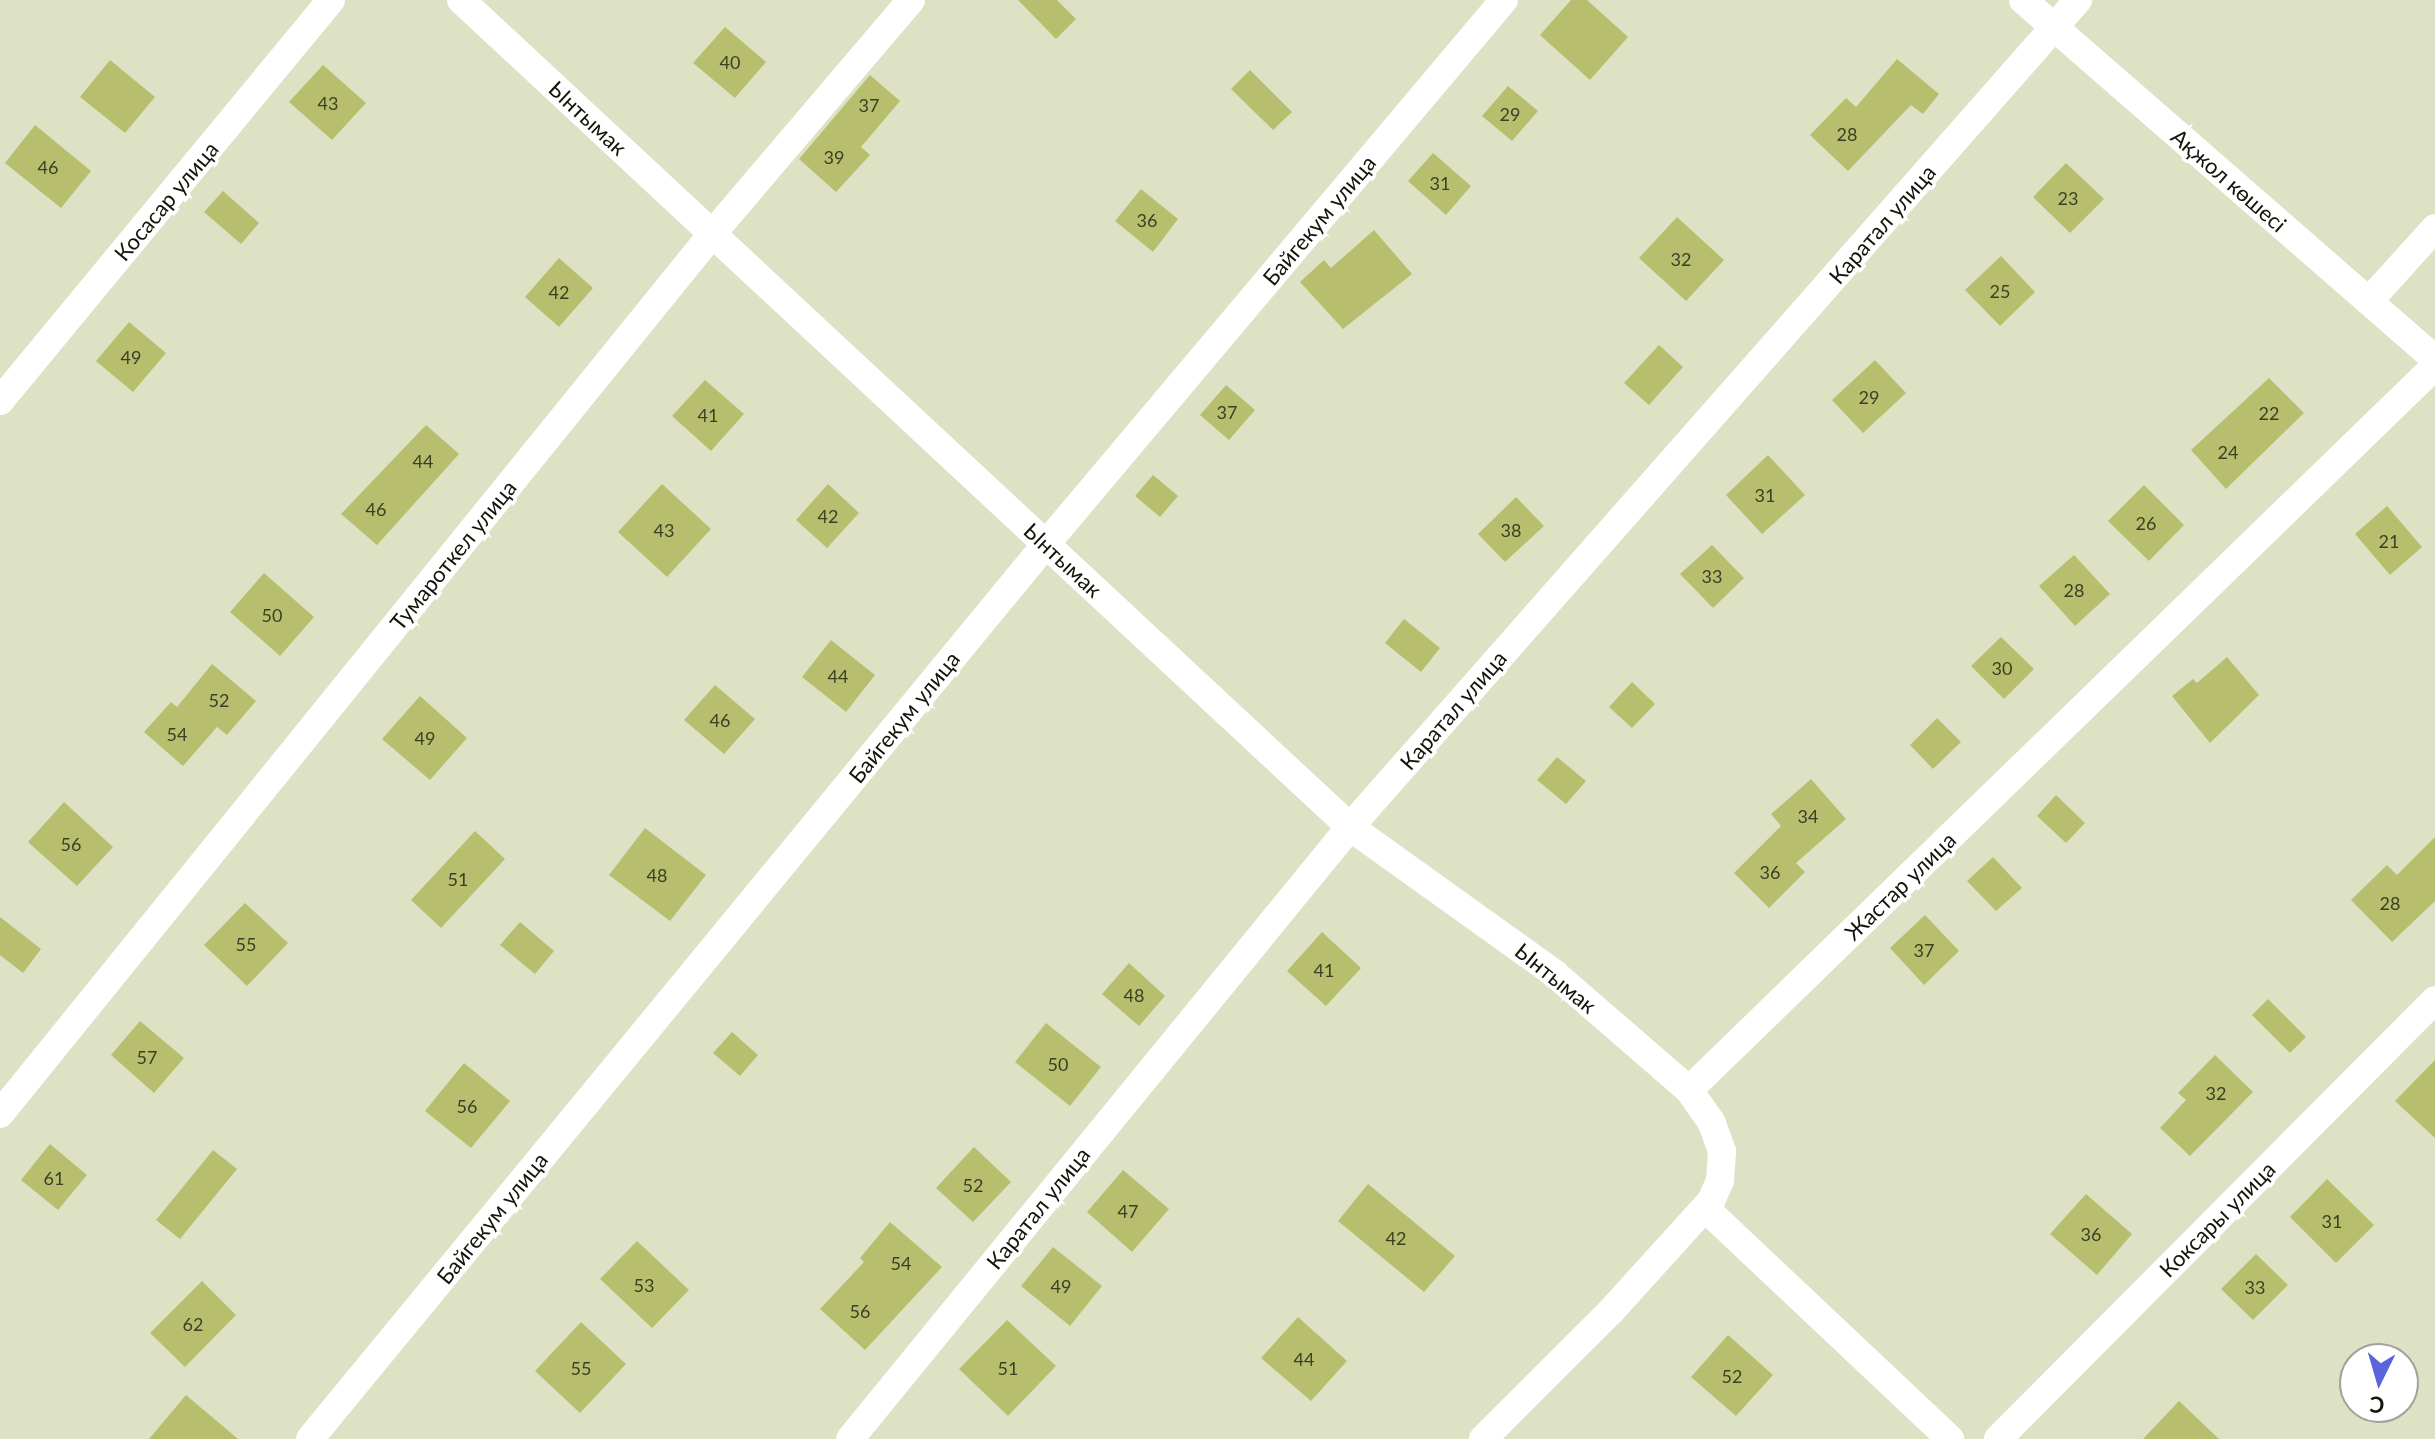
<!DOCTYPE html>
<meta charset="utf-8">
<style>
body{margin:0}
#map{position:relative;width:2435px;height:1439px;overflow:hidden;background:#dee2c5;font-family:Lato,sans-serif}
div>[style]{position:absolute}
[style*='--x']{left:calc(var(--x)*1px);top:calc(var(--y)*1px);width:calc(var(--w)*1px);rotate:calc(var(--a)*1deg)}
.building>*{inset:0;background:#b7bf6e}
.street>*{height:28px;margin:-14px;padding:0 14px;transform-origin:14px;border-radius:14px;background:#fff}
span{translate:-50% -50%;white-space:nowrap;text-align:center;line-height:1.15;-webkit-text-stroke:7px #fff;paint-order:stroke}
.number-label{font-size:18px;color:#3c3f23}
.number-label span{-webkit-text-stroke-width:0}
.street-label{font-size:22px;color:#13140a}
.north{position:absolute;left:2339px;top:1343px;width:80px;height:80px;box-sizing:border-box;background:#fff;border:2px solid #a1a19d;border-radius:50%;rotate:185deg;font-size:22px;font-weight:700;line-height:32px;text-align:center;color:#13140a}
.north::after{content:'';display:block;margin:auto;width:28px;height:36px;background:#5a64db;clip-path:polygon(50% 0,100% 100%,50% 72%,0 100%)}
</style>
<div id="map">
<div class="building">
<i style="clip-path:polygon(1018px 0,1057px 0,1076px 19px,1056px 39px)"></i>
<i style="clip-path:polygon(1571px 0,1587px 0,1628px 37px,1590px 80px,1540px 35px)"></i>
<i style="clip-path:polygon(725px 27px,766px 62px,735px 98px,693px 63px)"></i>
<i style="clip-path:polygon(1897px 59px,1939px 94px,1923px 114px,1911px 105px,1848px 171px,1810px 135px,1846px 98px,1856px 107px)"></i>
<i style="clip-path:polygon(110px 60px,155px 97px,125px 133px,80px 97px)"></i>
<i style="clip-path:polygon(323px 65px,366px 103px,332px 140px,289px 102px)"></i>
<i style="clip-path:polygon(1250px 70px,1292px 112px,1273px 130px,1231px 89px)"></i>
<i style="clip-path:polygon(870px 75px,900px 101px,861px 147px,870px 155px,836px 192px,799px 159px)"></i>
<i style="clip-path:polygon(1508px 86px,1538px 111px,1512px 141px,1482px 116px)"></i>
<i style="clip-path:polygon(35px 125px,91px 171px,61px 208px,5px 163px)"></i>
<i style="clip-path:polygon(1433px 153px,1471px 186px,1446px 215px,1408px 181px)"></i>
<i style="clip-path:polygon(2066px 163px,2104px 199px,2070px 233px,2033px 197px)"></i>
<i style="clip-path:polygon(1141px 189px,1178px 219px,1153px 252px,1115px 221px)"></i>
<i style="clip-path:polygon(223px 191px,259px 223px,241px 244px,204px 212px)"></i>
<i style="clip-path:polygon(1677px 217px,1724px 260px,1686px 301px,1639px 258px)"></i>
<i style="clip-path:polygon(1374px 230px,1412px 274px,1343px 329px,1300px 282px,1324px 260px,1331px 268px)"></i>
<i style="clip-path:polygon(2001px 256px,2035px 292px,2000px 326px,1965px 290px)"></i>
<i style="clip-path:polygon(559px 258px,593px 288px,559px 327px,525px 297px)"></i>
<i style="clip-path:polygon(129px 322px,166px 353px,133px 392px,96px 361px)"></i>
<i style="clip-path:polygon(1659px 345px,1683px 367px,1649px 405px,1624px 383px)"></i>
<i style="clip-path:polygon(1875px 360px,1906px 393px,1863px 433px,1832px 400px)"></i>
<i style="clip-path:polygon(2269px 378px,2304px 413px,2226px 489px,2191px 450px)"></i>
<i style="clip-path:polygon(705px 380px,744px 414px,711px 451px,672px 416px)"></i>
<i style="clip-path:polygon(1226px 385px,1255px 410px,1229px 440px,1200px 415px)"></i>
<i style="clip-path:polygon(426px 425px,459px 454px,377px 545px,341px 514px)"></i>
<i style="clip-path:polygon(1768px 455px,1805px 495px,1762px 534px,1726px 495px)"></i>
<i style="clip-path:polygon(1153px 475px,1178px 496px,1160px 517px,1135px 496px)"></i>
<i style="clip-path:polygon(662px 484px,711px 529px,667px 577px,618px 532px)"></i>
<i style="clip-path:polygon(828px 484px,859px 513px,827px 548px,796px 520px)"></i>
<i style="clip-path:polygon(2144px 485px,2184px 525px,2149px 561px,2108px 521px)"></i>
<i style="clip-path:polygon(1516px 497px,1544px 526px,1505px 562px,1478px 534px)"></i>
<i style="clip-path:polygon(2387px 506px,2422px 547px,2390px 575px,2355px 534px)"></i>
<i style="clip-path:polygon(1712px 545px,1744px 578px,1713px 608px,1680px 574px)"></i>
<i style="clip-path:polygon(2074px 555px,2110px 594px,2075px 626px,2039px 586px)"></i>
<i style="clip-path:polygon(264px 573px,314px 617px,280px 656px,230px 612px)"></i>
<i style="clip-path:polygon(1404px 619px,1440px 648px,1421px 672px,1385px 643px)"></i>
<i style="clip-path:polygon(2001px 637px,2034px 669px,2004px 699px,1971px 666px)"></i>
<i style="clip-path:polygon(831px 640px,875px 675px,846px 712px,802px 677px)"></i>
<i style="clip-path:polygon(2227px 657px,2259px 695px,2210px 743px,2172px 696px,2193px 679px,2197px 683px)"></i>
<i style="clip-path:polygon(212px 664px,256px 701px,227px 735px,217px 727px,183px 766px,144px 732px,171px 702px,177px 707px)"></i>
<i style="clip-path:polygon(1632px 682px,1655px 704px,1632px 728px,1609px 707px)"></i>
<i style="clip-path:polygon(715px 685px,755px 719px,724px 754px,684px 720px)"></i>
<i style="clip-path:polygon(420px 696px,467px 738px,430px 780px,382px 739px)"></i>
<i style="clip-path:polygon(1937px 718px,1961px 742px,1933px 769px,1910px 745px)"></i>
<i style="clip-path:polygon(1557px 757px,1586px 781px,1566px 804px,1537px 780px)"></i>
<i style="clip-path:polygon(1811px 779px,1846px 819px,1796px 863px,1805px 872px,1769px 908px,1734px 873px,1781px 826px,1771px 814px)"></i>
<i style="clip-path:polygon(2056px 795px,2085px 823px,2066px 843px,2037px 816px)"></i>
<i style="clip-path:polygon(64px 802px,113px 847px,77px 886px,28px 842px)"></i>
<i style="clip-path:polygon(645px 828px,706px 875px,670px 921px,609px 875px)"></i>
<i style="clip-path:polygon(475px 831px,505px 859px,441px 928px,411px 900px)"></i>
<i style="clip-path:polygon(2435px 837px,2435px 901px,2392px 942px,2351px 900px,2387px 865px,2397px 875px)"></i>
<i style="clip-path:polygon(1993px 857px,2022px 888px,1996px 911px,1967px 881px)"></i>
<i style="clip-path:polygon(245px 903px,288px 943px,247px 986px,204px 945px)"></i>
<i style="clip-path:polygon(1925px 915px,1959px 951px,1924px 985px,1890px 948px)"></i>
<i style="clip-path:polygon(0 917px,41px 949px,23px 973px,0 955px)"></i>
<i style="clip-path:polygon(520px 922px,554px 951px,535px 974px,500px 945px)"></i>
<i style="clip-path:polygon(1322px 932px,1361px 968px,1326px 1006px,1287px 971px)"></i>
<i style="clip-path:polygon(1129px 963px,1165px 996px,1139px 1026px,1102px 994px)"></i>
<i style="clip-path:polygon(2268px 999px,2306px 1037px,2290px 1053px,2252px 1015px)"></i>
<i style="clip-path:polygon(140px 1021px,184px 1058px,154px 1093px,111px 1055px)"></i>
<i style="clip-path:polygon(1046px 1023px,1101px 1067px,1070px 1106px,1015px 1062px)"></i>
<i style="clip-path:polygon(732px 1032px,758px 1055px,740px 1076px,713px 1053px)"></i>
<i style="clip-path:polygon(2215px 1055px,2253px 1092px,2190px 1156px,2160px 1128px,2186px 1100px,2178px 1093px)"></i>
<i style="clip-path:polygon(2435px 1060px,2435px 1138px,2395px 1101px)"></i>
<i style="clip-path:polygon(464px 1063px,510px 1101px,471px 1148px,425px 1111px)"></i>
<i style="clip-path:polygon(50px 1144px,87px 1175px,58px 1210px,21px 1180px)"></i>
<i style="clip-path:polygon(974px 1147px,1011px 1182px,973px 1222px,936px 1188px)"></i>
<i style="clip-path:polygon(213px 1150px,237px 1169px,180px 1239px,156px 1220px)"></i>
<i style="clip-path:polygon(1123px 1170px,1169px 1209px,1132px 1252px,1087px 1212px)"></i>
<i style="clip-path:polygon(2327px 1179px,2374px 1225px,2336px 1263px,2290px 1217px)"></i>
<i style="clip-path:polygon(1368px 1184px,1455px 1256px,1424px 1292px,1338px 1221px)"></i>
<i style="clip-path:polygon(2086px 1194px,2132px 1234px,2097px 1275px,2050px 1234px)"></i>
<i style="clip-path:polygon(890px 1222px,942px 1267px,865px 1350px,820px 1309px,864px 1262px,860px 1258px)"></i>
<i style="clip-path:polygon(637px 1241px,689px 1290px,652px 1328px,600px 1279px)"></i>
<i style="clip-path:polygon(1053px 1247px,1102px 1286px,1070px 1326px,1021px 1286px)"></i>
<i style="clip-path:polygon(2256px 1254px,2288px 1285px,2253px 1320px,2221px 1289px)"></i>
<i style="clip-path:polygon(202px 1281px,236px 1315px,185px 1367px,150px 1333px)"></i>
<i style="clip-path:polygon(1298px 1317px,1347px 1361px,1311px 1401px,1261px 1358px)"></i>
<i style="clip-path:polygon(1007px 1320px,1056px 1366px,1008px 1416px,959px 1369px)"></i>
<i style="clip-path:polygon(581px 1322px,626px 1364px,580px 1413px,535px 1371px)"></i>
<i style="clip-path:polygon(1728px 1335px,1773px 1375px,1736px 1416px,1691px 1377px)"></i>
<i style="clip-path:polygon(186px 1395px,238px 1439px,149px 1439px)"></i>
<i style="clip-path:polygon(2179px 1401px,2219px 1439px,2143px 1439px)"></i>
</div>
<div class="street">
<i style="--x:461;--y:0;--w:1214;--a:42.93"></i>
<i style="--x:1350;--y:827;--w:252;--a:35.6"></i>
<i style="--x:1555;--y:974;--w:177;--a:40.9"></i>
<i style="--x:2023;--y:0;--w:546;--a:41.07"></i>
<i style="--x:2369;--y:301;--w:98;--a:-47.9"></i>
<i style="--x:0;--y:401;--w:520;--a:-50.46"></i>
<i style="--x:0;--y:1114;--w:1132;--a:-51.02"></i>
<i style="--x:712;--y:234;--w:307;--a:-49.6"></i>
<i style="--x:1705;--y:1208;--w:337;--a:43.3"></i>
<i style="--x:310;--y:1439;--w:1159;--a:-50.57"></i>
<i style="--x:1046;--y:544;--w:711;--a:-49.91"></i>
<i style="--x:850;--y:1439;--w:790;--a:-50.75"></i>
<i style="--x:1350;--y:827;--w:1102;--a:-48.64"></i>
<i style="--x:1483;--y:1439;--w:182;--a:-45"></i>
<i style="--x:1612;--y:1310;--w:147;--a:-47.8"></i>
<i style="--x:1711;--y:1201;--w:22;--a:-66"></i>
<i style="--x:1720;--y:1181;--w:30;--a:-86"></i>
<i style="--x:1722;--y:1151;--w:30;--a:-110"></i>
<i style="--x:1712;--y:1123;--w:40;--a:-124.9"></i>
<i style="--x:1689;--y:1090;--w:1040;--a:-44.14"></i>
<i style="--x:1998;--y:1439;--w:619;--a:-45.13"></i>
</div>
<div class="number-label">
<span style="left:730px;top:62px">40</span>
<span style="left:328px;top:103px">43</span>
<span style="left:869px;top:105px">37</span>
<span style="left:1510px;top:114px">29</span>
<span style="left:1847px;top:134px">28</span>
<span style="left:834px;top:157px">39</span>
<span style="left:48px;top:167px">46</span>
<span style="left:1440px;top:183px">31</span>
<span style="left:2068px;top:198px">23</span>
<span style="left:1147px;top:220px">36</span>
<span style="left:1681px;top:259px">32</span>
<span style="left:2000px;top:291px">25</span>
<span style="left:559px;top:292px">42</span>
<span style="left:131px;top:357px">49</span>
<span style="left:1869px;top:397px">29</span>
<span style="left:1227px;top:412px">37</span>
<span style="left:2269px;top:413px">22</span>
<span style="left:708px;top:415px">41</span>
<span style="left:2228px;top:452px">24</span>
<span style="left:423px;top:461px">44</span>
<span style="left:1765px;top:495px">31</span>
<span style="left:376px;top:509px">46</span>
<span style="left:828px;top:516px">42</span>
<span style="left:2146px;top:523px">26</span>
<span style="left:664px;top:530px">43</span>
<span style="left:1511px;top:530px">38</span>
<span style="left:2389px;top:541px">21</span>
<span style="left:1712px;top:576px">33</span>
<span style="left:2074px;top:590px">28</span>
<span style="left:272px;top:615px">50</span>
<span style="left:2002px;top:668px">30</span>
<span style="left:838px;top:676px">44</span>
<span style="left:219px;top:700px">52</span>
<span style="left:720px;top:720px">46</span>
<span style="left:177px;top:734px">54</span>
<span style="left:425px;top:738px">49</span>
<span style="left:1808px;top:816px">34</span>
<span style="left:71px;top:844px">56</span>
<span style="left:1770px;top:872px">36</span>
<span style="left:657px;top:875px">48</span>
<span style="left:458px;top:879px">51</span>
<span style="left:2390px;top:903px">28</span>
<span style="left:246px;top:944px">55</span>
<span style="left:1924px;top:950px">37</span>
<span style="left:1324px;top:970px">41</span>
<span style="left:1134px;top:995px">48</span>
<span style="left:147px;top:1057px">57</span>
<span style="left:1058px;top:1064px">50</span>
<span style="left:2216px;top:1093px">32</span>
<span style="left:467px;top:1106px">56</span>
<span style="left:54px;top:1178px">61</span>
<span style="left:973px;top:1185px">52</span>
<span style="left:1128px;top:1211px">47</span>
<span style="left:2332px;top:1221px">31</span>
<span style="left:2091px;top:1234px">36</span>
<span style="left:1396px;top:1238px">42</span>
<span style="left:901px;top:1263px">54</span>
<span style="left:644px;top:1285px">53</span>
<span style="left:1061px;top:1286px">49</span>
<span style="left:2255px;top:1287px">33</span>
<span style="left:860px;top:1311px">56</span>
<span style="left:193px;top:1324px">62</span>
<span style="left:1304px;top:1359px">44</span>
<span style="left:581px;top:1368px">55</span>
<span style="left:1008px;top:1368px">51</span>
<span style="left:1732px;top:1376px">52</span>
</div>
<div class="street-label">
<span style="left:588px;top:118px;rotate:43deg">Ынтымак</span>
<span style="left:2229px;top:180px;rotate:41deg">Ақжол көшесі</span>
<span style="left:166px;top:201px;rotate:-50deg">Косасар улица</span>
<span style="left:1319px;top:220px;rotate:-50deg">Байгекум улица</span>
<span style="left:1882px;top:224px;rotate:-49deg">Каратал улица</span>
<span style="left:453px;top:555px;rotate:-51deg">Тумароткел улица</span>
<span style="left:1063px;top:560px;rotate:43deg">Ынтымак</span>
<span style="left:1453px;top:710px;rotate:-49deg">Каратал улица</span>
<span style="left:904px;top:717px;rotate:-51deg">Байгекум улица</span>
<span style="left:1900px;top:886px;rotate:-44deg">Жастар улица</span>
<span style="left:1556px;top:978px;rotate:39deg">Ынтымак</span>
<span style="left:1038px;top:1208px;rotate:-51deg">Каратал улица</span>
<span style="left:492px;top:1218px;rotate:-51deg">Байгекум улица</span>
<span style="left:2217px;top:1219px;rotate:-45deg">Коксары улица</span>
</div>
<div class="north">С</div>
</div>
